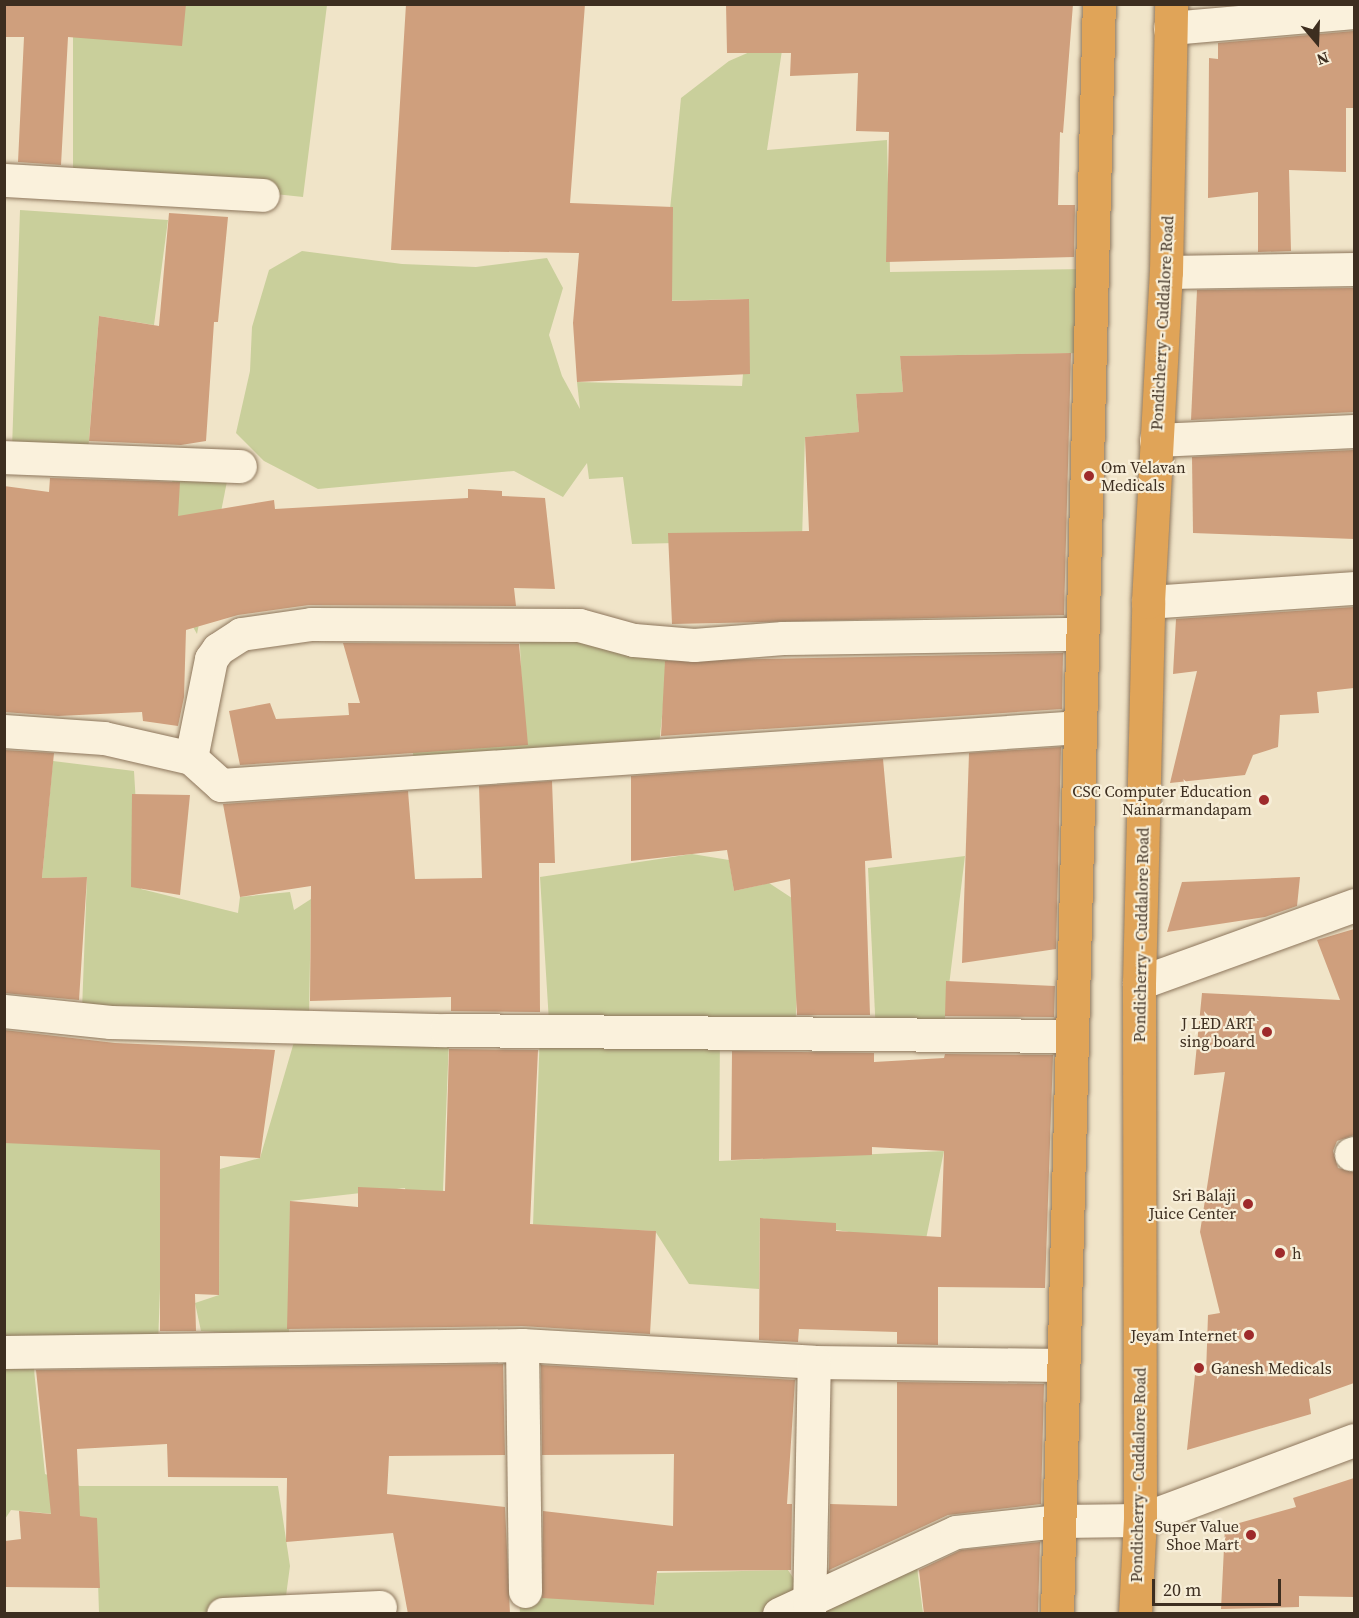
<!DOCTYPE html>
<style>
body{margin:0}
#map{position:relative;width:1359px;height:1618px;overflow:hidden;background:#f0e4c8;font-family:"Source Serif 4",serif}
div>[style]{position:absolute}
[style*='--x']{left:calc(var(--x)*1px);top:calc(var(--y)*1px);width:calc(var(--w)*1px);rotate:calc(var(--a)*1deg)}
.green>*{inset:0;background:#c9cf9b}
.building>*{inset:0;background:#cf9f7d}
.roads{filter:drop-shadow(0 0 2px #8d765c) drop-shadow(0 0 2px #8d765c)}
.minor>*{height:33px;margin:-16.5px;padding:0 16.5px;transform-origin:16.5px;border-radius:16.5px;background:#faf1dc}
.highway>*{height:33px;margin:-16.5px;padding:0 16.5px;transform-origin:16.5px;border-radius:16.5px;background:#e0a458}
.dots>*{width:16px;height:16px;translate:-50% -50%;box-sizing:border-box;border:3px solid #f7eed8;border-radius:50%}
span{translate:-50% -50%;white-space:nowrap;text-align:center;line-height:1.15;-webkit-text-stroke:4.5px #f7eed8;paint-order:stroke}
.street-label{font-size:16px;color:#3d2e20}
.poi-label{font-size:16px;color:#3d2e20}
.left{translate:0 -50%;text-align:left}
.right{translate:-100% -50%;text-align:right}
.frame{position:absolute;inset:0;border:6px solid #3d2e20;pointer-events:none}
.north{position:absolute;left:1287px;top:12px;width:60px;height:60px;-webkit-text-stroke:4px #f7eed8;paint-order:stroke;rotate:161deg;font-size:16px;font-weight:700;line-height:24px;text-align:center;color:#3d2e20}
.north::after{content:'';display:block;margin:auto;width:21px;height:27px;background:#3d2e20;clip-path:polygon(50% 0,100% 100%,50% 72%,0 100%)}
.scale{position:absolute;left:1152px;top:1579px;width:129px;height:27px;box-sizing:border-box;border:3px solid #3d2e20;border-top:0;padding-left:8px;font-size:18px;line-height:21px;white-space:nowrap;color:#3d2e20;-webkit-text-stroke:4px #f7eed8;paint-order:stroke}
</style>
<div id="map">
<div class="green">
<i style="clip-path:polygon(183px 5px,327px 5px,303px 197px,73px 172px,73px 37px)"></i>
<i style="clip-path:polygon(784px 37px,767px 150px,887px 140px,890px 272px,1085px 269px,1083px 353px,900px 356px,903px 392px,856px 394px,859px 432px,805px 437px,802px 540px,632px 544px,623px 477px,589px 479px,587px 463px,563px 497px,514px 471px,318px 489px,264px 461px,236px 433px,250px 371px,252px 327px,269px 270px,302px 251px,402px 264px,476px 267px,547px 258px,563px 288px,549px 335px,562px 376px,580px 409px,577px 382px,742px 386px,749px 299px,661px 301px,681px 98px,729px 61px)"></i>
<i style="clip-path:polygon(20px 210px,168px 220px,154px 325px,99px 316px,88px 452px,12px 449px)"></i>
<i style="clip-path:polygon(230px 466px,197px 634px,175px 595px,172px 470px)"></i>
<i style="clip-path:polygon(519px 624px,669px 649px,658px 755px,416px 772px,403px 691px,524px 738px)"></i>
<i style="clip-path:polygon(53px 761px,134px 771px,141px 889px,238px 913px,240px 897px,290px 892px,294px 910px,311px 899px,309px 1019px,82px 1010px,87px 877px,42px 878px)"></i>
<i style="clip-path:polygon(692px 854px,729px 860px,734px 891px,769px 883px,801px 904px,795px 1033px,549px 1022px,540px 877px)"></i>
<i style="clip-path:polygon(965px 856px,943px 1034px,876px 1034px,868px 868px)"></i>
<i style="clip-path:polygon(540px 1031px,720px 1033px,719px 1161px,944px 1151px,925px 1244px,760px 1218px,759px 1289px,689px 1284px,655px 1231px,533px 1225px)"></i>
<i style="clip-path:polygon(449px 1039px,442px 1215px,410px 1218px,405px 1188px,290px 1201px,289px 1337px,201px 1331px,195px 1303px,219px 1295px,220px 1169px,260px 1158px,294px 1042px)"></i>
<i style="clip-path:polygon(4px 1138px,165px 1148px,158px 1345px,5px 1345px)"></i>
<i style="clip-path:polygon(32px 1351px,45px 1474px,80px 1486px,278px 1486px,290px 1566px,284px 1611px,99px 1613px,96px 1518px,11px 1510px,5px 1519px,5px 1354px)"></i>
<i style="clip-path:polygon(915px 1552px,923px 1613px,817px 1614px)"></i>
<i style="clip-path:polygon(788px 1570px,809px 1602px,779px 1614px,520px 1614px,519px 1595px,654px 1605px,657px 1573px)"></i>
</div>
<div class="building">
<i style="clip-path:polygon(4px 4px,186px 4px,182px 46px,68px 37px,61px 165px,18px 162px,24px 37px,4px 37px)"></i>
<i style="clip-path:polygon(406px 4px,585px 4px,570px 203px,673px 207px,672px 301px,749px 299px,750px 374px,577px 382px,573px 323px,579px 253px,391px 250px)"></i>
<i style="clip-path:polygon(726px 4px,1073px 4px,1063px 133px,1060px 132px,1058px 205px,1075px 205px,1074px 257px,886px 262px,889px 132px,856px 131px,858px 73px,790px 76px,791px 53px,727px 53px)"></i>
<i style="clip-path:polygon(1354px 31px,1353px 108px,1346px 108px,1346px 172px,1289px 170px,1291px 251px,1258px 252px,1258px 192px,1208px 198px,1209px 58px,1218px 59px,1218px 43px)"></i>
<i style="clip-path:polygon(169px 213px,228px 217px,218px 322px,214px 322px,206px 441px,181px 445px,89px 441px,99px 316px,159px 326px)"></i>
<i style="clip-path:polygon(1354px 288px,1354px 412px,1191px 420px,1197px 290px)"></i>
<i style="clip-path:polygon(1071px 353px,1064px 615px,672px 624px,668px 533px,809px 531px,805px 437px,859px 432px,856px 394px,903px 392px,900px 356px)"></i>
<i style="clip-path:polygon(1354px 450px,1354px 539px,1193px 533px,1192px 457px)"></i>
<i style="clip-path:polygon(50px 478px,180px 482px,178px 516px,274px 500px,275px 509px,468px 498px,468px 489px,502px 491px,502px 496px,545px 498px,555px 589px,514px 588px,516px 606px,309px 605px,238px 615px,186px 630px,184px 697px,178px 726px,143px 721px,142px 712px,58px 716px,4px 712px,4px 486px,49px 492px)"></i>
<i style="clip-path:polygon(1354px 607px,1354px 688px,1317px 692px,1319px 713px,1280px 715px,1278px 747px,1253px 755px,1245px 775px,1170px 783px,1197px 671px,1173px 674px,1176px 619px)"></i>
<i style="clip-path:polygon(343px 643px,519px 644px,528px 745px,240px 765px,229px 711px,270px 703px,276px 719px,349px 715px,348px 703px,360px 703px)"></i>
<i style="clip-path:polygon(1063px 653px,1062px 709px,661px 736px,665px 661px)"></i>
<i style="clip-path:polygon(1061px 747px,1056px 949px,962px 963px,969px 753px)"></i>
<i style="clip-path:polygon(4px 750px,54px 753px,42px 878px,87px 877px,79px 1000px,4px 993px)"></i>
<i style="clip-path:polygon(883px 759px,892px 858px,865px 861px,870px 1015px,797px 1015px,790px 879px,734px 891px,727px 850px,631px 861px,631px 776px)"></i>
<i style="clip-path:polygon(552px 781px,555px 863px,539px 863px,540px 1012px,451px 1011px,451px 997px,310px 1001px,311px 886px,240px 897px,223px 804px,408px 791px,415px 879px,482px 878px,479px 786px)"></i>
<i style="clip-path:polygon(132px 794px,190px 795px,180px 895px,131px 887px)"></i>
<i style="clip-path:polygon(1300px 877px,1297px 906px,1265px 917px,1167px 932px,1182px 882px)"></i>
<i style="clip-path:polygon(1354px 929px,1354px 1135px,1337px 1141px,1333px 1151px,1338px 1168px,1354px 1172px,1354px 1383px,1309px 1399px,1311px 1414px,1187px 1450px,1195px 1375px,1206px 1374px,1208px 1315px,1220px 1313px,1200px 1232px,1225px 1072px,1194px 1075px,1202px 993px,1340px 1000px,1317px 940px)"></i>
<i style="clip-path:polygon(946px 981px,1055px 986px,1054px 1017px,945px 1016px)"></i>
<i style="clip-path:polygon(4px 1030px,115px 1043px,275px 1050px,260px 1158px,220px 1156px,219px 1295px,195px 1294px,196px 1331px,160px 1331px,160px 1150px,4px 1143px)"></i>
<i style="clip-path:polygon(449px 1049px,538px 1050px,530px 1224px,656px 1231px,650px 1334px,522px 1326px,287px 1329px,290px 1201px,358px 1207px,358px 1187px,445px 1191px)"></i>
<i style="clip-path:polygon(732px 1051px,874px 1053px,874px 1062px,944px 1058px,945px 1054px,1053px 1055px,1045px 1288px,938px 1287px,938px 1345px,897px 1344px,897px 1332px,799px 1329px,798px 1342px,759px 1340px,760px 1218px,836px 1223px,836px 1231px,941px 1237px,944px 1151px,872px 1147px,872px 1155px,731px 1160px)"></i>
<i style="clip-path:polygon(503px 1364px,505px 1455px,389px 1456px,387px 1494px,505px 1507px,510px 1614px,408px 1614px,393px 1533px,286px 1542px,287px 1478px,168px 1477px,167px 1444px,77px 1449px,80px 1516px,97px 1518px,100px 1588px,4px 1587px,5px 1541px,21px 1539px,19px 1511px,51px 1514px,36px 1370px)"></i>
<i style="clip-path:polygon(541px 1365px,795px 1380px,787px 1504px,792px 1504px,791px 1570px,657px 1571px,654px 1605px,542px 1598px,543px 1511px,673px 1526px,674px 1454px,542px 1455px)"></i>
<i style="clip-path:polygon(897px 1382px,1044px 1384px,1041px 1504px,948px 1515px,829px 1570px,830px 1504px,897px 1506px)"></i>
<i style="clip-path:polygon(1354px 1478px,1354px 1597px,1299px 1596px,1299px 1607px,1221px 1609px,1225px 1527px,1296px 1507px,1293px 1498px)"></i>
<i style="clip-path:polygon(1040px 1542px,1038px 1614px,924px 1614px,919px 1570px,961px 1550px)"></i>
</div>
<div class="roads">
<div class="minor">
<i style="--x:1170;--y:28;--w:185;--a:-5"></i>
<i style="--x:4;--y:180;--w:259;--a:3.3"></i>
<i style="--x:1166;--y:272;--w:188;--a:-0.9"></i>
<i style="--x:1156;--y:440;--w:198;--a:-2.6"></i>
<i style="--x:4;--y:457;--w:236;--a:2.2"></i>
<i style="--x:1148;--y:602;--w:206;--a:-3.9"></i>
<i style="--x:4;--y:731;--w:100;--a:4"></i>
<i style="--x:104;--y:738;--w:89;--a:12.9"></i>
<i style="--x:191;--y:758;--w:40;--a:42"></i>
<i style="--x:221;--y:785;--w:861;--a:-3.86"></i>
<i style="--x:191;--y:758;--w:101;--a:-78.6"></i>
<i style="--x:211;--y:659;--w:12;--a:-55"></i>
<i style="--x:218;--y:649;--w:27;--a:-33"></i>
<i style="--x:241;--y:634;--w:71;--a:-8.1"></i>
<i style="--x:311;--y:624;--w:268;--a:0.2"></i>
<i style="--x:579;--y:625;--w:57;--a:15.3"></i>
<i style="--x:634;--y:640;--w:60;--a:4.8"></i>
<i style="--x:694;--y:645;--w:89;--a:-4.5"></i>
<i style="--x:783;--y:638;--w:299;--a:-0.8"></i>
<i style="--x:1139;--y:983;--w:229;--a:-19.9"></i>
<i style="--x:4;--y:1011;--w:107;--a:5.9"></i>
<i style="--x:110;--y:1022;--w:336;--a:1.4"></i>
<i style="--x:446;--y:1030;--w:626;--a:0.55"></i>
<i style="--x:1351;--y:1154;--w:3;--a:-18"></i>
<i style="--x:522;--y:1345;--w:246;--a:89.3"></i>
<i style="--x:4;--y:1352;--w:518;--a:-0.77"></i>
<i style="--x:522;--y:1345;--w:292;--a:3.3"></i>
<i style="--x:814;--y:1362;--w:249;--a:0.7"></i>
<i style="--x:223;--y:1614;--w:157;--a:-2.6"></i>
<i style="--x:779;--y:1614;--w:195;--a:-24.9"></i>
<i style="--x:956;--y:1532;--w:104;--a:-6.1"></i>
<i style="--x:1059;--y:1521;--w:81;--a:-0.7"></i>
<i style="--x:1140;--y:1520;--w:228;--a:-20.5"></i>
<i style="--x:809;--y:1614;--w:252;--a:-88.9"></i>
</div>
<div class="highway">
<i style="--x:1057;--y:1614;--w:1611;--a:-88.51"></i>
<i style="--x:1135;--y:1614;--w:94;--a:-87"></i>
<i style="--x:1140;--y:1520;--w:537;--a:-90.11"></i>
<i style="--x:1139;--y:983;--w:381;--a:-88.6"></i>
<i style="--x:1148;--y:602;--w:330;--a:-86.9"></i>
<i style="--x:1166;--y:272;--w:268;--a:-88.9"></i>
</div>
</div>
<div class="dots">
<i style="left:1089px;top:476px;background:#9e2a2b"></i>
<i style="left:1264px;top:800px;background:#9e2a2b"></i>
<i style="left:1267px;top:1032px;background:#9e2a2b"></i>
<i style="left:1248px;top:1204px;background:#9e2a2b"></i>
<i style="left:1280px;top:1253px;background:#9e2a2b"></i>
<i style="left:1249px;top:1335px;background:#9e2a2b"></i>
<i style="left:1199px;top:1368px;background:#9e2a2b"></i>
<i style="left:1251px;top:1535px;background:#9e2a2b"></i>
</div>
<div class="street-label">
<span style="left:1162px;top:323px;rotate:-87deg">Pondicherry - Cuddalore Road</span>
<span style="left:1141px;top:935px;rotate:-89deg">Pondicherry - Cuddalore Road</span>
<span style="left:1138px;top:1475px;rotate:-89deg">Pondicherry - Cuddalore Road</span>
</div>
<div class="poi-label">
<span class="left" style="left:1101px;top:476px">Om Velavan<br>Medicals</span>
<span class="right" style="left:1252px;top:800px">CSC Computer Education<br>Nainarmandapam</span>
<span class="right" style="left:1255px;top:1032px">J LED ART<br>sing board</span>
<span class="right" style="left:1236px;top:1204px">Sri Balaji<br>Juice Center</span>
<span class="left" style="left:1292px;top:1253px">h</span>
<span class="right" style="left:1237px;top:1335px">Jeyam Internet</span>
<span class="left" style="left:1211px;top:1368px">Ganesh Medicals</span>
<span class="right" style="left:1239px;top:1535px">Super Value<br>Shoe Mart</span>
</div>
<div class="frame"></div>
<div class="north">N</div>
<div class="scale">20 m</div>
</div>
